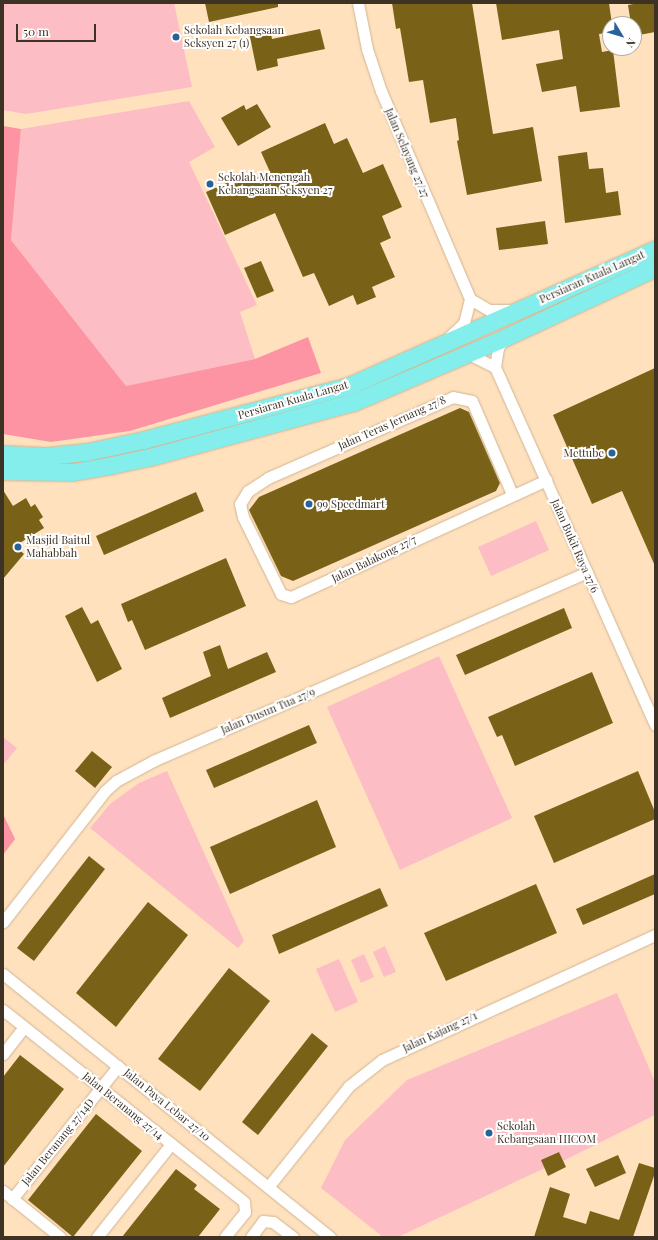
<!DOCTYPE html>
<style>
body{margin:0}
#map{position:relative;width:658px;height:1240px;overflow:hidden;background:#ffe1be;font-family:"Playfair Display",serif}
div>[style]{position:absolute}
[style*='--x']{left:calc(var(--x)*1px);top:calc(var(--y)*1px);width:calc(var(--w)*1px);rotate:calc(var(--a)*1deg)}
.green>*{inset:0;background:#fdbdc4}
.forest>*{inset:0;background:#fc94a3}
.building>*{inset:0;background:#796217}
.roads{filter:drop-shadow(0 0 1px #d1b593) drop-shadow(0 0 1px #d1b593)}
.minor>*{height:11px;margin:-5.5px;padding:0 5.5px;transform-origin:5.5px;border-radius:5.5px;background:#fff}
.primary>*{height:17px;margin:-8.5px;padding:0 8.5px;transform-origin:8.5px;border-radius:8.5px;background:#83eeeb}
.dots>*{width:11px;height:11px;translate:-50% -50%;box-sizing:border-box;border:2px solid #fff;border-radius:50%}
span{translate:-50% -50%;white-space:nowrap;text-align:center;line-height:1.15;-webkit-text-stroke:4px #fff;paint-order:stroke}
.poi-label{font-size:11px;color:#3e3225}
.left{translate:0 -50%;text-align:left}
.right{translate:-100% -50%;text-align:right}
.street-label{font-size:11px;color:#3e3225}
.frame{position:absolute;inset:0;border:4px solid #3e3225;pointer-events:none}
.north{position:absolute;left:602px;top:16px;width:40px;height:40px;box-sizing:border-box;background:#fff;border:1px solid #b2ada8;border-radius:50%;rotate:128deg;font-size:11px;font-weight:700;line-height:16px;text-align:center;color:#3e3225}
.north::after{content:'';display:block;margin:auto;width:14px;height:18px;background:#296199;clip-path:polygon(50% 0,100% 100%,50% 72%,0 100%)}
.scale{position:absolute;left:16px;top:24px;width:80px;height:18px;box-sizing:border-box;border:2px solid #3e3225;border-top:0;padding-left:5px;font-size:12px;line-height:14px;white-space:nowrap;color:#3e3225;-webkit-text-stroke:3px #fff;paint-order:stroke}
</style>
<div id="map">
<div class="green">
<i style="clip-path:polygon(3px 3px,174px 3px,192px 87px,26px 114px,3px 110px)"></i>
<i style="clip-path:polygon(189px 101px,215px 147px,189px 162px,257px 305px,240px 312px,255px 359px,126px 386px,11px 240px,21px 129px)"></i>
<i style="clip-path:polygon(536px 521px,549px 550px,491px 576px,478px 547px)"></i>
<i style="clip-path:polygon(439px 656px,512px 818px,400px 870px,327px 707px)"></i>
<i style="clip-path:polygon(3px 737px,17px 748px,3px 765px)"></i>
<i style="clip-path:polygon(167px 771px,244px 941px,238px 948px,90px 828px,110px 804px,139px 783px)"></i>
<i style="clip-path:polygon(385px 946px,396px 972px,384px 977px,373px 952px)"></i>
<i style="clip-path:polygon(364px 954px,374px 977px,361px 983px,351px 960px)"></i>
<i style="clip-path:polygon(339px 959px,358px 1002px,335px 1012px,316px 969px)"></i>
<i style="clip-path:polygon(617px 993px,655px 1082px,655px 1115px,563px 1161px,559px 1152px,541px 1160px,545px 1168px,398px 1237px,383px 1237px,321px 1188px,345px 1140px,407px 1080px)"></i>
</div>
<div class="forest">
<i style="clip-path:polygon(3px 126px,21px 129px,11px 240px,126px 386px,255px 359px,308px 337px,321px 373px,130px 431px,51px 442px,3px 434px)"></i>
<i style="clip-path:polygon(3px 814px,15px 839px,3px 855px)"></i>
</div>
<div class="building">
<i style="clip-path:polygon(205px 3px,278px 3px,278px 7px,209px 22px)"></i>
<i style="clip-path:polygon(392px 3px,472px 3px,493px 134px,533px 127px,542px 181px,467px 195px,457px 141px,459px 140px,456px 118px,430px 123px,423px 80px,409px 82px,400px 28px,396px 29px)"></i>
<i style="clip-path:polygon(496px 3px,609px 3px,612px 24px,610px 24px,610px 32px,599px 34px,602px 52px,613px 50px,620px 107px,580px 112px,576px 86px,542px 92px,536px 64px,563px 59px,559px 30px,502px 40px)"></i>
<i style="clip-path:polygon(639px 3px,655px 3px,655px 32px,634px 36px,634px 24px,631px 24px,628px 5px)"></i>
<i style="clip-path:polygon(270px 28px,272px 39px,320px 29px,325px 49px,277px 59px,278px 66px,257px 71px,249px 32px)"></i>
<i style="clip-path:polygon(257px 104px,271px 127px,238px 146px,221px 118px,244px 105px,246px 110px)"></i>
<i style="clip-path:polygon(325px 123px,334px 144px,347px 138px,363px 173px,383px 164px,402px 207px,382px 216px,391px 238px,380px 243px,395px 277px,372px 287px,376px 297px,357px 305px,353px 295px,329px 306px,314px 273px,303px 277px,275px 213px,225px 235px,206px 192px,243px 176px,246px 183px,270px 172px,261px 152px)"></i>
<i style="clip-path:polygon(587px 152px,589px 169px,603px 168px,606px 193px,618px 191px,621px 215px,565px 223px,558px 156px)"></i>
<i style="clip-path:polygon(545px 221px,548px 244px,499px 250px,496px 228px)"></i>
<i style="clip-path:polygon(261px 261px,274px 291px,257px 298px,244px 268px)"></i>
<i style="clip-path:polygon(655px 368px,655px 566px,622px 491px,592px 504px,553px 415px)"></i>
<i style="clip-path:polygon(460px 408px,469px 412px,500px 483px,496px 491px,293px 581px,281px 576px,249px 510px,259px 497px)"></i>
<i style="clip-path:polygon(3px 490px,13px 506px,26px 498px,31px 507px,35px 504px,43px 517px,39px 520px,44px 528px,15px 546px,24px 554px,3px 579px)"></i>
<i style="clip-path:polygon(196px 492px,204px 511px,104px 555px,96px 536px)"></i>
<i style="clip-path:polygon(226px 558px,246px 606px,145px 650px,132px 620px,128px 622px,121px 604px)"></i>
<i style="clip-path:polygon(82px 607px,91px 624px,98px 620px,122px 669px,97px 682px,65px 616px)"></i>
<i style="clip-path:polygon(564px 608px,572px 628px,465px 675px,456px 655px)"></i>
<i style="clip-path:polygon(220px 645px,228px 669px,267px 652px,276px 672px,170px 718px,162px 698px,211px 676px,203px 652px)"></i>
<i style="clip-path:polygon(592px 672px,613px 723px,515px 766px,502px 735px,497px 737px,488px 717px)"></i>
<i style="clip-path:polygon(309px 725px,317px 743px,214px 788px,206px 770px)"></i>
<i style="clip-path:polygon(92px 751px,112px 767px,95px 788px,75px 771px)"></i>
<i style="clip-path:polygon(638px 771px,655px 812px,655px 819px,554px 863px,534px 816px)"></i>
<i style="clip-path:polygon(317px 800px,336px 847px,230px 894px,210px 847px)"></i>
<i style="clip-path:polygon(89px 856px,105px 869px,34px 961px,17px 948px)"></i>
<i style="clip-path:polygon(655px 874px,655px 894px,583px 925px,576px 909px)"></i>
<i style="clip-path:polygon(536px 884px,557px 933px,446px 981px,424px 933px)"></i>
<i style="clip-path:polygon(380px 888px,388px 906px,279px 954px,272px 935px)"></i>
<i style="clip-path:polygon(148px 902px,188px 935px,116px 1027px,76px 993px)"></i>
<i style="clip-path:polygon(229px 968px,270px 1001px,200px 1091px,158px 1059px)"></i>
<i style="clip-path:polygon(312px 1033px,328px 1046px,258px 1135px,242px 1122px)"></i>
<i style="clip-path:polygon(20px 1055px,64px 1089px,3px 1167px,3px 1077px)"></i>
<i style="clip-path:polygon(96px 1114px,142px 1151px,73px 1237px,28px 1200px)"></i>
<i style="clip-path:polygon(559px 1152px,566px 1167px,548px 1176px,541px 1160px)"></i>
<i style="clip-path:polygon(618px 1155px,626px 1173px,595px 1187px,586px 1169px)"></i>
<i style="clip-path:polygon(639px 1163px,655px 1168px,655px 1173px,633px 1237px,534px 1237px,550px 1187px,570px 1194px,563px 1217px,586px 1224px,590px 1211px,619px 1220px)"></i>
<i style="clip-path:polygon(176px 1169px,197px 1185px,194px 1189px,220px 1209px,198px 1237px,122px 1237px)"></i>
</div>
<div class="roads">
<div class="minor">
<i style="--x:358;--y:3;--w:47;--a:78.9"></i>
<i style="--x:367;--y:49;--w:44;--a:71.6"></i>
<i style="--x:381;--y:91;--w:226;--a:66.8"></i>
<i style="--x:470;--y:299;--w:25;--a:104"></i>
<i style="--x:464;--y:323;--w:19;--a:137"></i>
<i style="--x:470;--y:299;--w:22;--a:30"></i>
<i style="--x:489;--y:310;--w:22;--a:0"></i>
<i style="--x:504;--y:338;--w:12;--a:121"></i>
<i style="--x:498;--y:348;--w:19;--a:99"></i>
<i style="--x:495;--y:367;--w:392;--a:65.9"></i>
<i style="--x:469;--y:354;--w:29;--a:27"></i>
<i style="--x:512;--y:494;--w:101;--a:-113.3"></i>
<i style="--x:472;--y:401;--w:19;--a:-168"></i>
<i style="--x:453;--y:397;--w:202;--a:156.4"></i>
<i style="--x:268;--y:478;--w:24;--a:147"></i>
<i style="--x:248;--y:491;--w:15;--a:122"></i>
<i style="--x:240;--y:504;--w:13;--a:77"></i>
<i style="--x:243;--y:517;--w:86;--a:63.7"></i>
<i style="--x:281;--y:594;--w:10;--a:17"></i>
<i style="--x:291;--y:597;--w:281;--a:-24.6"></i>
<i style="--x:3;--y:922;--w:166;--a:-52.1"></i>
<i style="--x:105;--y:791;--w:15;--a:-42"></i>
<i style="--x:116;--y:781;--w:44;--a:-28.3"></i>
<i style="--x:155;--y:760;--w:471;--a:-23.5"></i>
<i style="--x:3;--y:974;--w:420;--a:38.8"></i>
<i style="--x:3;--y:1010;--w:308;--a:38.5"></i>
<i style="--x:244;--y:1202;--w:10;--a:84"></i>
<i style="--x:245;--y:1212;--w:32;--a:129"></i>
<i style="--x:3;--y:1054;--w:34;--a:-52"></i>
<i style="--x:268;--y:1187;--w:129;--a:-51.3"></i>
<i style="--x:349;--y:1086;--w:42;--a:-38.2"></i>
<i style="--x:382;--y:1060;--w:300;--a:-24.6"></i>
<i style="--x:3;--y:1191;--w:73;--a:38.9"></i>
<i style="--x:12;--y:1199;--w:170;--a:-51.4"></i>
<i style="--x:97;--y:1237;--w:119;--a:-51.5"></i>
<i style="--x:251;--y:1237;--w:20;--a:-53"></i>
<i style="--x:263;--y:1221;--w:10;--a:6"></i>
<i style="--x:273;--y:1222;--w:25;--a:37"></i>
</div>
<div class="primary">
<i style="--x:3;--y:454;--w:43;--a:2.7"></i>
<i style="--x:46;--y:456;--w:40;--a:-5.7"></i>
<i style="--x:86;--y:452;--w:58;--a:-11.9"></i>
<i style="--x:143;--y:440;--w:212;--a:-14.8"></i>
<i style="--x:348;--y:386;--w:336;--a:-24"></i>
<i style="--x:3;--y:471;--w:70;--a:0.8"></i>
<i style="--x:73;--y:472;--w:40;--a:-10"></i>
<i style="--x:112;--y:465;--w:39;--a:-12"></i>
<i style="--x:150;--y:457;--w:211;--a:-15.1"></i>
<i style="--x:354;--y:402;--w:163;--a:-23.1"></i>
<i style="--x:504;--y:338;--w:166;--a:-24.9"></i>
</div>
</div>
<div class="dots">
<i style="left:176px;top:37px;background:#296199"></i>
<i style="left:210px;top:184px;background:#296199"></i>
<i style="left:612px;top:453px;background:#296199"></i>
<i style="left:309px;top:504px;background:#296199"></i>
<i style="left:18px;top:547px;background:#296199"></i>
<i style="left:489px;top:1133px;background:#296199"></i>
</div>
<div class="poi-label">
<span class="left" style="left:184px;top:37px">Sekolah Kebangsaan<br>Seksyen 27 (1)</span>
<span class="left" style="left:218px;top:184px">Sekolah Menengah<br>Kebangsaan Seksyen 27</span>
<span class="right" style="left:604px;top:453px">Mettube</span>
<span class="left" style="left:317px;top:504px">99 Speedmart</span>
<span class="left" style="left:26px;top:547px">Masjid Baitul<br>Mahabbah</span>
<span class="left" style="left:497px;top:1133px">Sekolah<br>Kebangsaan HICOM</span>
</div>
<div class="street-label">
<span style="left:407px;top:153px;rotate:67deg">Jalan Selayang 27/27</span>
<span style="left:592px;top:277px;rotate:-24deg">Persiaran Kuala Langat</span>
<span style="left:293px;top:400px;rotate:-16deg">Persiaran Kuala Langat</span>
<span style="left:392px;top:423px;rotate:-24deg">Jalan Teras Jernang 27/8</span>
<span style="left:575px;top:546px;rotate:66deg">Jalan Bukit Raya 27/6</span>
<span style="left:374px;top:559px;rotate:-26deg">Jalan Balakong 27/7</span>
<span style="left:268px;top:711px;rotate:-23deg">Jalan Dusun Tua 27/9</span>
<span style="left:440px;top:1032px;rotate:-25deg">Jalan Kajang 27/1</span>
<span style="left:167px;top:1105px;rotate:39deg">Jalan Paya Lebar 27/10</span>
<span style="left:123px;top:1106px;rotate:39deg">Jalan Beranang 27/14</span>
<span style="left:58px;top:1142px;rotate:-51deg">Jalan Beranang 27/14D</span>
</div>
<div class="frame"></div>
<div class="north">N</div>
<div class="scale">50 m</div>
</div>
